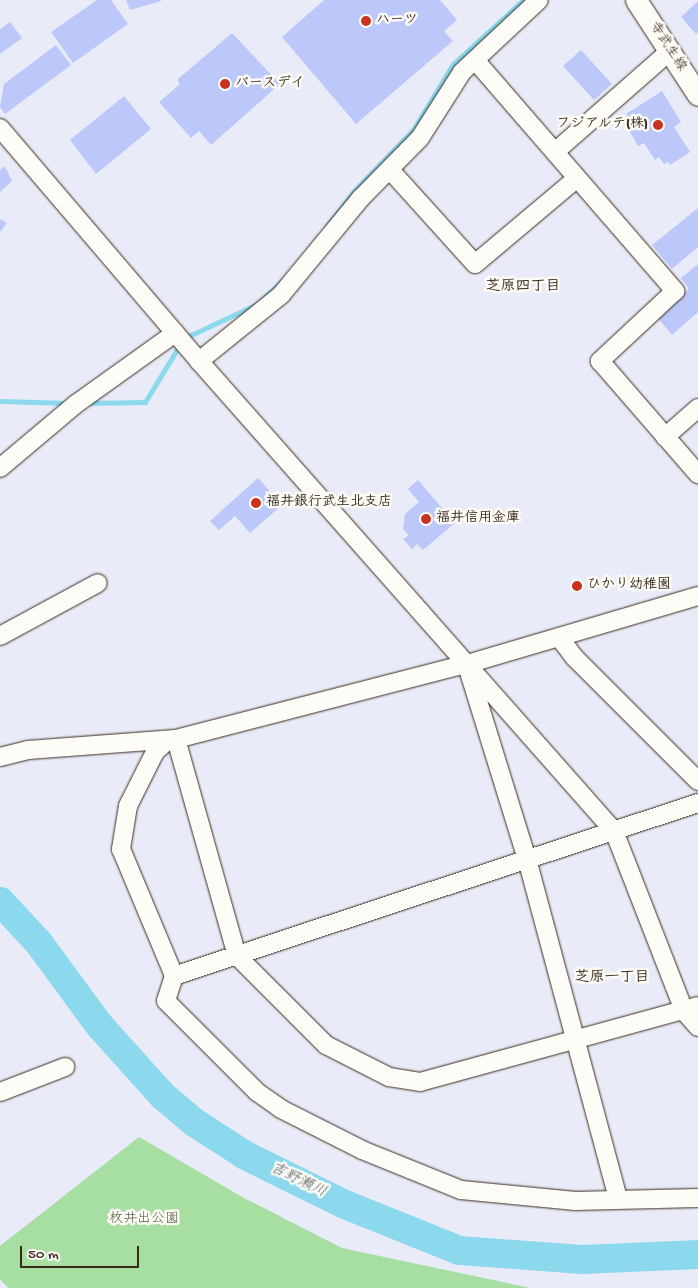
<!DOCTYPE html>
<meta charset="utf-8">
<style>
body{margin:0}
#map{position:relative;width:698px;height:1288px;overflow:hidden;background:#e9ecf8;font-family:"Gochi Hand","Klee One",sans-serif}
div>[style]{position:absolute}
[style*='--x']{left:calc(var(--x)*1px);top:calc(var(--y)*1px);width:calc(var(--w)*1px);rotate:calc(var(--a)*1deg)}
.green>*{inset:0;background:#a7dfa3}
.stream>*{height:5px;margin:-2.5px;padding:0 2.5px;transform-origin:2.5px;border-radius:2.5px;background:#8cd8ec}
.river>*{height:29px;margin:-14.5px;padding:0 14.5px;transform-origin:14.5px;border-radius:14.5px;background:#8cd8ec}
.building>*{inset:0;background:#bbc8f9}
.roads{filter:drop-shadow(0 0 1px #3b2a1e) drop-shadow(0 0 1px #3b2a1e)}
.minor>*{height:18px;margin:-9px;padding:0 9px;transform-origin:9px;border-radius:9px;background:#fdfcf7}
.major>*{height:21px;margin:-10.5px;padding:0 10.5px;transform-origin:10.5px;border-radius:10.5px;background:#fdfcf7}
.dots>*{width:14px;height:14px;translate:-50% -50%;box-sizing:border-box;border:2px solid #fdfcf7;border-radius:50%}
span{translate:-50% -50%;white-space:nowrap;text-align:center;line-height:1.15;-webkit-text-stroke:5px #fdfcf7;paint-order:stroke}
.poi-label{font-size:14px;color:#3b2a1e;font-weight:700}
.left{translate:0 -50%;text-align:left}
.right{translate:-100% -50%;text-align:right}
.street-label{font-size:14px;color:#3b2a1e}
.park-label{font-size:14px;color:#56573f}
.neighbourhood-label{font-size:15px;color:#3b2a1e;font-weight:700}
.water-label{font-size:15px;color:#535e5c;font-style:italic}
.scale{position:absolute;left:20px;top:1246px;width:119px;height:22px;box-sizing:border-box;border:2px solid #3b2a1e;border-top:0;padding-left:6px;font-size:15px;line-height:18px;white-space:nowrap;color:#3b2a1e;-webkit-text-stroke:4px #fdfcf7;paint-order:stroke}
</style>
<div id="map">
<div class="green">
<i style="clip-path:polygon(139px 1137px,244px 1198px,342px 1248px,531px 1288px,8px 1288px,0 1279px,0 1246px)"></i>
</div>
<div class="stream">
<i style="--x:327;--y:226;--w:44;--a:-52.4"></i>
<i style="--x:354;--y:191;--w:85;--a:-46"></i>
<i style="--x:413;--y:130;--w:77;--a:-58.8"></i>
<i style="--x:453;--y:64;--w:95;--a:-42.4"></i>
<i style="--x:0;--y:401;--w:69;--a:1.7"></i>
<i style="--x:85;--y:403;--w:60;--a:-1"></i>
<i style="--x:145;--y:402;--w:60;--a:-58.7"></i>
<i style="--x:176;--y:351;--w:22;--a:-47"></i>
<i style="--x:191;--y:335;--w:73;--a:-25.2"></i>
<i style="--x:257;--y:304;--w:37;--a:-43"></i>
</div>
<div class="river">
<i style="--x:0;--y:901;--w:56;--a:47.2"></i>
<i style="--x:38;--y:942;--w:103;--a:53.7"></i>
<i style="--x:99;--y:1025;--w:94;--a:48"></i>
<i style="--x:162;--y:1095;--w:42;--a:40.2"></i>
<i style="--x:194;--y:1122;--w:61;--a:32.9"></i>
<i style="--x:245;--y:1155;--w:108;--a:26.3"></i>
<i style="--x:342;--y:1203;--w:126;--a:21.9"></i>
<i style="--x:459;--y:1250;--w:123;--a:4.2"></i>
<i style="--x:582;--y:1259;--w:116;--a:-2.5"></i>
</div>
<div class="building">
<i style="clip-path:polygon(97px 0,111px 0,128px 24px,73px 63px,51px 32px)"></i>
<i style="clip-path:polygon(126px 0,161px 0,161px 1px,130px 10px)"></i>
<i style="clip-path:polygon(324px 0,440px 0,457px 20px,444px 31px,453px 41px,356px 124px,282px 37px)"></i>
<i style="clip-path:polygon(698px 1px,698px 32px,696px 34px,681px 17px)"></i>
<i style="clip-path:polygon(10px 22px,22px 38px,0 54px,0 29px)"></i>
<i style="clip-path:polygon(232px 33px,280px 84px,211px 145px,199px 131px,191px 138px,159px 102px,179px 85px,178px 79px)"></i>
<i style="clip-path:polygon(56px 45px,71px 65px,5px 114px,0 107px,4px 84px)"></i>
<i style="clip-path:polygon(581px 50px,612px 84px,594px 100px,563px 66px)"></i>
<i style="clip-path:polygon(662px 91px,681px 122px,674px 127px,690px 152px,670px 165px,668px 162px,664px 164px,659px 157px,655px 160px,644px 143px,638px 146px,627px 127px,632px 124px,626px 114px)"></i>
<i style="clip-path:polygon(124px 96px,151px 129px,96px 174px,70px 140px)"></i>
<i style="clip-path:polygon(5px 166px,12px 181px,0 192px,0 170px)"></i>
<i style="clip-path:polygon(698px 208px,698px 247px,672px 269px,652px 245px)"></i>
<i style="clip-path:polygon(0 219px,7px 223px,0 232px)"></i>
<i style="clip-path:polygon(698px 264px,698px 312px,672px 335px,658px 318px,689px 289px,681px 278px)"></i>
<i style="clip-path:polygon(258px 478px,282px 505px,250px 533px,235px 516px,219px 530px,210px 521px)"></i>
<i style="clip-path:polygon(418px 480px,455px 523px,423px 550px,417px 544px,412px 549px,403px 539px,409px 535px,403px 529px,405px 514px,419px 502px,408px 489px)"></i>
</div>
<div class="roads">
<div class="minor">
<i style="--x:475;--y:60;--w:306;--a:49.1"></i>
<i style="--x:675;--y:291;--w:103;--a:137"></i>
<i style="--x:600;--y:361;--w:150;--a:49.1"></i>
<i style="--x:0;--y:128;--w:306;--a:49.5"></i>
<i style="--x:199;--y:361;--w:627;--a:48.56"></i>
<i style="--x:614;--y:831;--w:193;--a:68.7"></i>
<i style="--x:684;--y:1011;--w:21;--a:49"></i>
<i style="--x:556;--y:151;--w:152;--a:-41.3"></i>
<i style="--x:391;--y:171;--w:125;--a:47.9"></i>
<i style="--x:475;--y:264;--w:133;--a:-40.1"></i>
<i style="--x:199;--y:361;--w:105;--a:-38.8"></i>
<i style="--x:281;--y:295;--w:126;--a:-50.5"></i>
<i style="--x:361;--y:198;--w:84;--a:-45.5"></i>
<i style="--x:420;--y:138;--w:78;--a:-57.5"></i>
<i style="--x:462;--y:72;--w:105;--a:-43.1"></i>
<i style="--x:665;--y:437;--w:44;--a:-41.3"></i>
<i style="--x:0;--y:468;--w:99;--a:-40.1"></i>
<i style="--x:76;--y:404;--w:122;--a:-35.6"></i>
<i style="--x:0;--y:636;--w:111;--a:-28.4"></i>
<i style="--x:559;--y:637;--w:26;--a:53"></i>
<i style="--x:575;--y:658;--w:174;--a:45"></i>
<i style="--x:469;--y:672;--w:196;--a:72.8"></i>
<i style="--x:527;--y:859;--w:352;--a:75"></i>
<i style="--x:176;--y:739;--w:225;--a:74.3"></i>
<i style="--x:237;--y:956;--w:126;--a:45"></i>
<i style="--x:326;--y:1045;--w:71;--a:26.9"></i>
<i style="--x:389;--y:1077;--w:31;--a:9"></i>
<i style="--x:420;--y:1082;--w:288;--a:-15.3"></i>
<i style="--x:168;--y:740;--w:18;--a:137"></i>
<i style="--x:155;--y:752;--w:60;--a:116.6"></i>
<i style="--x:128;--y:806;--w:44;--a:99.2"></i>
<i style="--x:121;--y:849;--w:138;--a:67.3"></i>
<i style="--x:174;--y:976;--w:26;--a:108"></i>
<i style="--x:166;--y:1001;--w:129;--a:45"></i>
<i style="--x:257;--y:1092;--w:29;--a:35"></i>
<i style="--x:281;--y:1109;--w:91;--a:26.8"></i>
<i style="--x:362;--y:1150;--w:107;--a:22"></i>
<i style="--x:461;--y:1190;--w:115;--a:5.5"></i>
<i style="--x:575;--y:1201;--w:123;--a:-1.4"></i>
<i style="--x:0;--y:757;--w:29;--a:-14"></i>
<i style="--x:28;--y:750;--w:148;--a:-4.3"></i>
<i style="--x:176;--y:739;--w:301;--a:-14.5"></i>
<i style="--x:467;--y:664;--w:241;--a:-16.4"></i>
<i style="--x:174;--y:976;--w:552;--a:-18.27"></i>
<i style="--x:0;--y:1092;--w:70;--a:-21"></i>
</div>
<div class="major">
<i style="--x:636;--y:0;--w:113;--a:56.9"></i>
</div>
</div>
<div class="dots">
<i style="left:366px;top:21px;background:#c8321e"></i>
<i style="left:225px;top:84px;background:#c8321e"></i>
<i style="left:658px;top:125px;background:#c8321e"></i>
<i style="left:256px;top:503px;background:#c8321e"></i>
<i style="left:426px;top:519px;background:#c8321e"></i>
<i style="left:577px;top:586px;background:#c8321e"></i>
</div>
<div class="poi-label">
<span class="left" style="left:376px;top:21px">ハーツ</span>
<span class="left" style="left:235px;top:84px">バースデイ</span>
<span class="right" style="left:648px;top:125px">フジアルテ(株)</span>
<span class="left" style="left:266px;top:503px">福井銀行武生北支店</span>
<span class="left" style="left:436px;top:519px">福井信用金庫</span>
<span class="left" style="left:587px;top:586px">ひかり幼稚園</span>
</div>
<div class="street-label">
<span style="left:667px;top:47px;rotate:57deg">寺武生線</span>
</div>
<div class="park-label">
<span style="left:144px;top:1220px">枚井出公園</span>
</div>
<div class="neighbourhood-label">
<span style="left:523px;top:288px">芝原四丁目</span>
<span style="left:612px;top:979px">芝原一丁目</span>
</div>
<div class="water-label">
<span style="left:298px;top:1181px;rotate:26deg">吉野瀬川</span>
</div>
<div class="scale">50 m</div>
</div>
